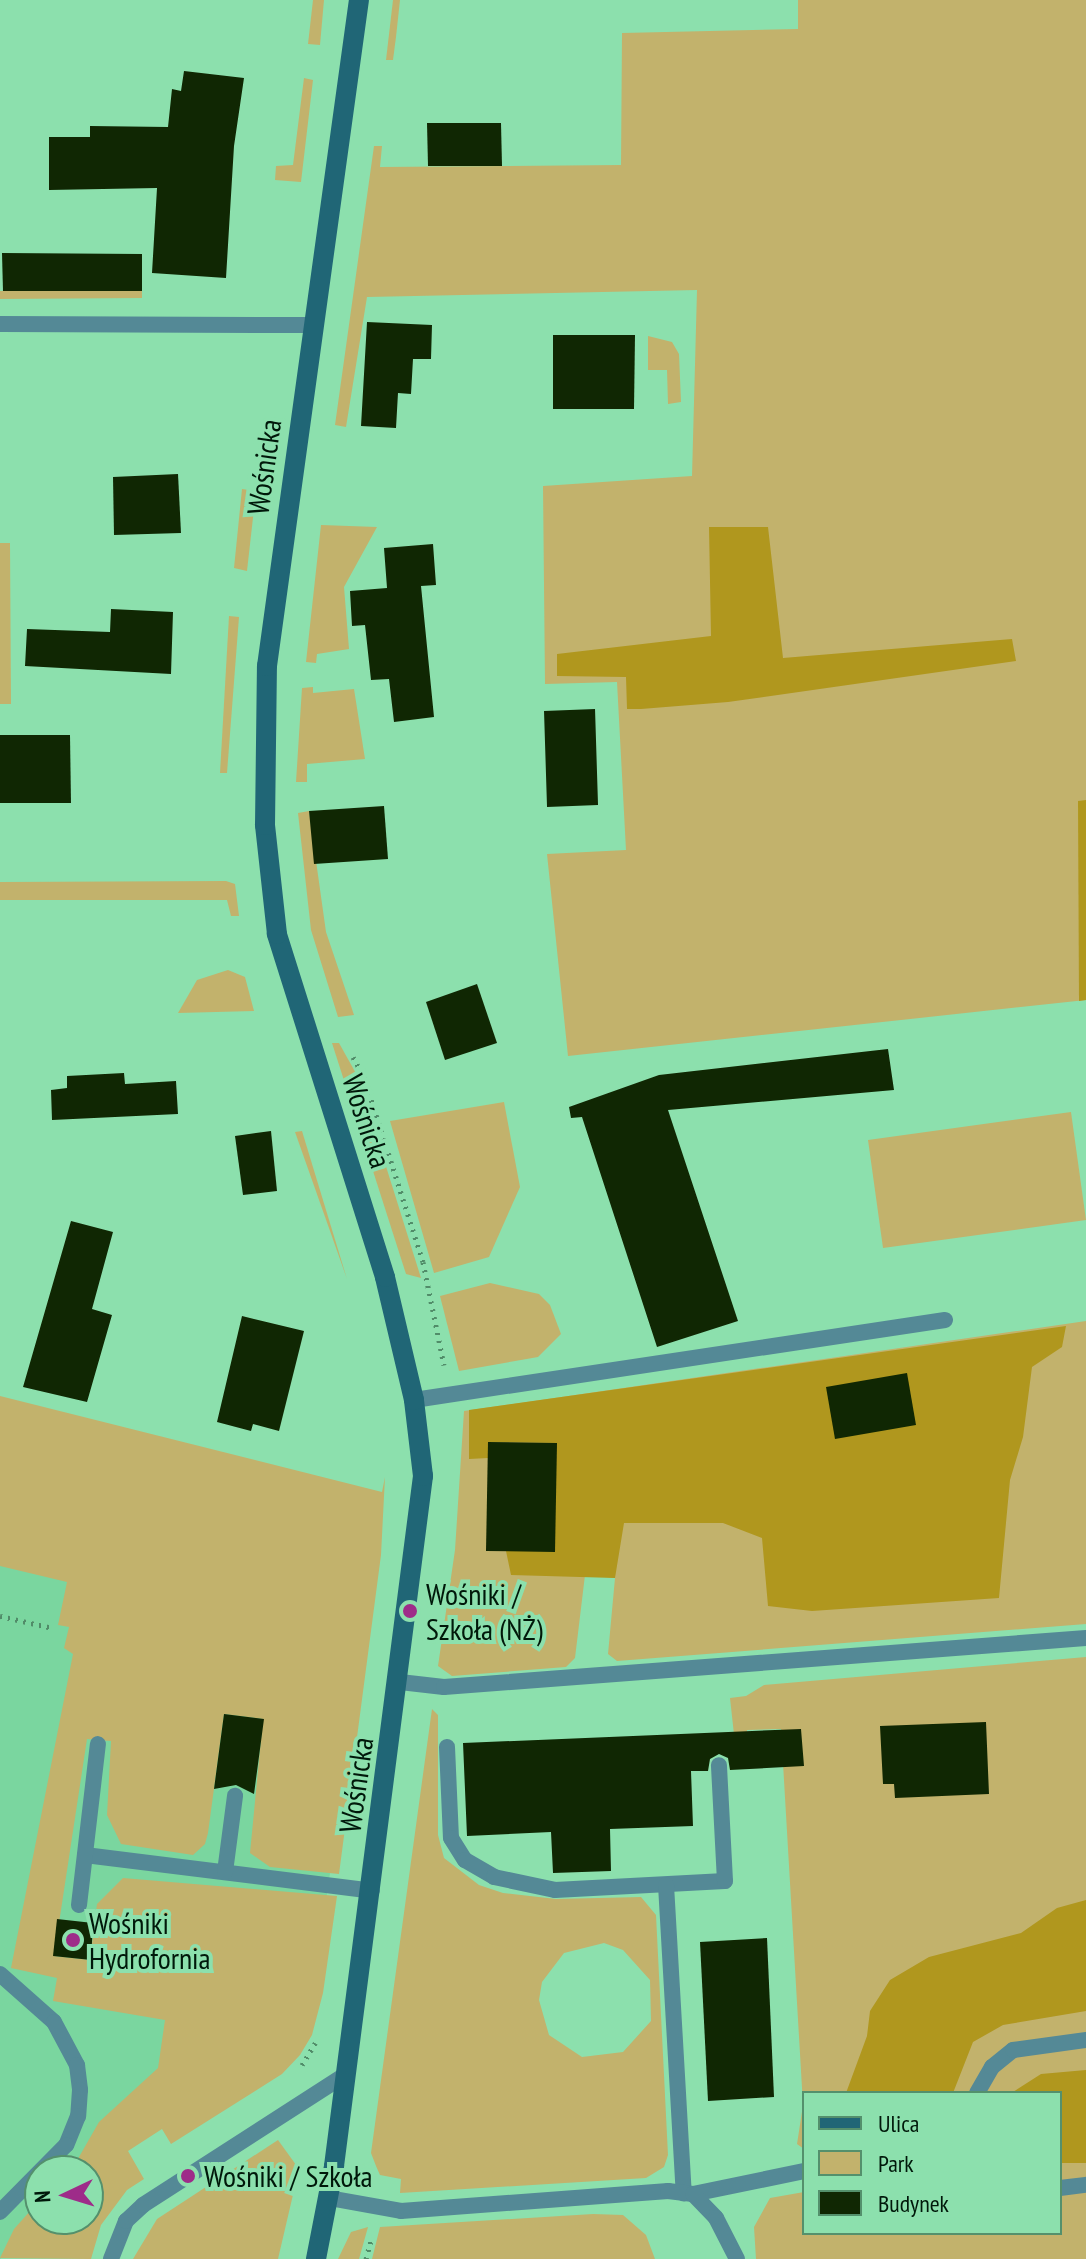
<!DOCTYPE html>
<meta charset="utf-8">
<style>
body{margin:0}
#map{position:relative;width:1086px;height:2259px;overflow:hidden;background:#8ce0ad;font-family:"PT Sans Narrow",sans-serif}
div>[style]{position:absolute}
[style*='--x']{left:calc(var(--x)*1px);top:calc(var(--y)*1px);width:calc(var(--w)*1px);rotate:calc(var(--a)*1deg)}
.built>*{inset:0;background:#7ad69f}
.green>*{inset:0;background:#c2b26c}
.forest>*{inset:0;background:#b0971e}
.building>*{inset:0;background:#102703}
.path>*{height:5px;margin-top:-2.5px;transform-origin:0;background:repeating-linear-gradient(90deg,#518c69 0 2px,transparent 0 8px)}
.lane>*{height:16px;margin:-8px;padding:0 8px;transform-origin:8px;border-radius:8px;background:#548996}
.secondary>*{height:20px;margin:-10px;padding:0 10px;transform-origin:10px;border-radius:10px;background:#206676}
.dots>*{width:22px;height:22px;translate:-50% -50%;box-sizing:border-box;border:4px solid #8ce0ad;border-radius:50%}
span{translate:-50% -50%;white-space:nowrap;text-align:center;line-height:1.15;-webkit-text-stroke:8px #8ce0ad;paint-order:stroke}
.street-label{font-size:30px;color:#00180a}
.poi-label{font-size:30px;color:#00180a}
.left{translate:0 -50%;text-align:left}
.legend{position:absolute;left:802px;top:2091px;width:260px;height:144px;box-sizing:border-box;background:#8ce0ad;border:2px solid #54906c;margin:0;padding:10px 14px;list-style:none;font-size:24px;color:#00180a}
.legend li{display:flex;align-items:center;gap:16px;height:40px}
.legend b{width:40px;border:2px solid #54906c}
.north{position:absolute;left:24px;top:2155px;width:80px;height:80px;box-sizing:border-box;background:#8ce0ad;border:2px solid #54906c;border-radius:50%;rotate:266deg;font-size:22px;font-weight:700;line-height:32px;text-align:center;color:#00180a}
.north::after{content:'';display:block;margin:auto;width:28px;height:36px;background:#9e2c89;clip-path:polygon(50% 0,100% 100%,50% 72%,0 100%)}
</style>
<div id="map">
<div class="built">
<i style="clip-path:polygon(0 1437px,322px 1511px,330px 1873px,307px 2026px,88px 2171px,40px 2171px,40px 2219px,0 2259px)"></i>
</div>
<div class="green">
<i style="clip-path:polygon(313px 0,324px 0,320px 45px,308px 44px)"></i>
<i style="clip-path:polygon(393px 0,400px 0,396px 37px,393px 60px,386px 60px)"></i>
<i style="clip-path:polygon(798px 0,1086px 0,1086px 1000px,568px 1056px,547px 854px,626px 850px,617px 682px,545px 684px,543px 486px,692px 476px,697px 290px,367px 297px,346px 427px,335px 425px,374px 146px,382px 146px,380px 167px,621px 165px,622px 33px,798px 29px)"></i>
<i style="clip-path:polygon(304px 78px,313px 80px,301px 182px,275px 180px,276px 166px,293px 165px)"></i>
<i style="clip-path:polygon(0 291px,142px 291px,142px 298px,0 299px)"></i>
<i style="clip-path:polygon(648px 336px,672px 342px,679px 354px,681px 402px,668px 404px,667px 370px,648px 370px)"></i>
<i style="clip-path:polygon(242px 489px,256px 491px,247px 571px,234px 568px)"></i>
<i style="clip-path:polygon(321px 525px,377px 527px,344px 587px,349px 649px,317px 654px,316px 663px,306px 662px)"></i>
<i style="clip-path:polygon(0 543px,10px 543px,11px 704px,0 704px)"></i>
<i style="clip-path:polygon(229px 616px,239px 617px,227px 773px,220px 773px)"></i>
<i style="clip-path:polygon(313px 687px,313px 693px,354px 689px,365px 759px,307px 764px,307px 782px,296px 782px,302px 688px)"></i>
<i style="clip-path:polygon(309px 811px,326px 932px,354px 1015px,338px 1017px,311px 930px,298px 813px)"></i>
<i style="clip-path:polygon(226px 881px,235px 884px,239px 916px,231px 916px,227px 900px,0 900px,0 882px)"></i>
<i style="clip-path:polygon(228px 970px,245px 977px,254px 1011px,178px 1013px,197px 980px)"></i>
<i style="clip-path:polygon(332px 1043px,339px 1043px,358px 1077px,421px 1278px,406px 1274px)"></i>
<i style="clip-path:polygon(504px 1102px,520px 1187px,489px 1257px,434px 1273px,390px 1121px)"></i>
<i style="clip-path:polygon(1071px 1112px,1086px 1220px,883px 1248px,868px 1140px)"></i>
<i style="clip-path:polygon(302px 1131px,347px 1279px,295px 1132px)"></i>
<i style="clip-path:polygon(490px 1283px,539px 1294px,550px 1305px,561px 1334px,538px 1357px,459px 1371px,440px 1296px)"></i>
<i style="clip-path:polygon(1086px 1321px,1086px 1624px,617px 1661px,608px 1654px,615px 1578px,585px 1575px,575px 1658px,566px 1667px,452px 1676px,438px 1666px,455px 1550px,464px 1411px)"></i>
<i style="clip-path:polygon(0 1396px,382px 1492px,385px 1477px,381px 1555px,339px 1874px,270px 1867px,250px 1853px,263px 1719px,224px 1714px,208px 1833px,205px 1844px,193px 1855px,121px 1844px,107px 1815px,111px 1741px,87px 1739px,54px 1956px,90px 1960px,97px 1904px,123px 1878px,337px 1896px,323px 1993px,312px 2035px,300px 2055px,282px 2074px,171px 2144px,162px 2129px,128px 2151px,144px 2179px,127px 2190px,101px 2225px,91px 2259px,0 2258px,14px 2229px,40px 2200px,40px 2219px,88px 2219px,88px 2171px,71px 2171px,99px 2122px,158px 2068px,165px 2020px,53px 2001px,57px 1978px,11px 1968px,73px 1654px,64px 1648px,69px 1627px,58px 1625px,67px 1582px,0 1566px)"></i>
<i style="clip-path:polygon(1086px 1657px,1086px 2259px,756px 2259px,754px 2227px,770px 2198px,804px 2192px,804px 2233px,1060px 2233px,1060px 2093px,804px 2093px,804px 2149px,797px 2144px,803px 2105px,781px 1729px,747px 1730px,748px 1763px,737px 1762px,730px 1698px,746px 1696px,764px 1685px)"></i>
<i style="clip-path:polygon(evenodd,432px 1709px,438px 1715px,438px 1835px,444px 1858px,479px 1885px,503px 1893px,556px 1899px,641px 1897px,656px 1915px,668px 2155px,664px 2167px,646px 2178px,400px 2193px,401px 2179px,380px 2175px,376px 2166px,371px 2153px,432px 1709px,604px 1943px,623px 1950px,650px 1980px,651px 2021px,623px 2052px,582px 2057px,549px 2035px,539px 2000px,542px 1982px,564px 1953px,604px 1943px)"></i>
<i style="clip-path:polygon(278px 2140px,299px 2169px,278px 2259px,133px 2259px,157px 2219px)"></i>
<i style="clip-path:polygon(593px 2214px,623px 2215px,646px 2235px,655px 2259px,372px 2259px,380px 2227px)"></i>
<i style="clip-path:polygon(368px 2227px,359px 2259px,338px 2259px,351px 2232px)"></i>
</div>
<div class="forest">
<i style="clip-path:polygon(709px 527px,768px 527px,783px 658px,1012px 639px,1016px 661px,728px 702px,641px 709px,627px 709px,626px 677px,557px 676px,557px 654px,711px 636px)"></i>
<i style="clip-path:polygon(1086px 800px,1086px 1000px,1079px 1001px,1078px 801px)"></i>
<i style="clip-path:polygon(1066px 1326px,1062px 1347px,1032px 1367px,1023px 1437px,1010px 1480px,999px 1598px,812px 1611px,768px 1606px,762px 1538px,723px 1523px,624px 1523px,615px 1578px,511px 1575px,506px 1551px,557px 1443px,489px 1442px,488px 1458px,469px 1459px,469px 1410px)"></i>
<i style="clip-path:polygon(1086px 1900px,1086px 2011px,1003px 2025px,973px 2042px,953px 2093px,846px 2093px,867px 2036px,870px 2011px,890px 1980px,929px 1957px,1021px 1933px,1057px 1908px)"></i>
<i style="clip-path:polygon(1086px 2070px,1086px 2163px,1060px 2163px,1060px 2093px,1013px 2092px,1041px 2074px)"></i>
</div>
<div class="building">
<i style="clip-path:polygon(184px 71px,244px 78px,234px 146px,226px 278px,152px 273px,157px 188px,49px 190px,49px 137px,90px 137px,90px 126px,168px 127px,172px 89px,181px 91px)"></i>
<i style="clip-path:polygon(427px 123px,501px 123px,502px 166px,428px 166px)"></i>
<i style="clip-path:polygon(2px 253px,142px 254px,142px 291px,3px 291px)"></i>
<i style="clip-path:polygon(367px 322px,432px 325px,431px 359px,413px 359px,411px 394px,398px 393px,396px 428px,361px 426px)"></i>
<i style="clip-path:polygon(553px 335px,635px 335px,634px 409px,553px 409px)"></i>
<i style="clip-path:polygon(178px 474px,181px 533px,114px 535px,113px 477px)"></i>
<i style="clip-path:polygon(433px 544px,436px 585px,421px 586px,434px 717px,394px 722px,389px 679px,371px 680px,365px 625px,352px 626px,350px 591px,387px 588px,384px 548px)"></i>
<i style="clip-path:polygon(111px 609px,173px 612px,171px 674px,25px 666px,27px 629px,110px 632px)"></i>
<i style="clip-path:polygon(595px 709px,598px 805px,547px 807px,544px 711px)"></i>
<i style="clip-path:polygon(0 735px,70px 735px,71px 803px,0 803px)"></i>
<i style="clip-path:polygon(384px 806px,388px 859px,314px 864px,309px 811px)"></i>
<i style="clip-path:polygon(477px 984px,497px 1043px,445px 1060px,426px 1002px)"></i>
<i style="clip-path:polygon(888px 1049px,894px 1090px,668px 1110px,738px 1321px,657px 1347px,582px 1117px,571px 1118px,569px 1107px,659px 1075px)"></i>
<i style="clip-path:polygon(124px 1073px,125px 1084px,176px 1081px,178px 1114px,52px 1120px,51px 1090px,67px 1088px,67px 1076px)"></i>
<i style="clip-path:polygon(271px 1131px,277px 1191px,243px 1195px,235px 1136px)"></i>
<i style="clip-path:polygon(71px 1221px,113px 1232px,92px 1309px,112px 1315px,87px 1402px,23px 1387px)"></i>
<i style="clip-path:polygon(242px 1316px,304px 1331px,279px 1431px,253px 1424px,251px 1431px,217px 1422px)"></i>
<i style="clip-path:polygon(907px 1373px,916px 1425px,835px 1439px,826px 1387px)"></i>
<i style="clip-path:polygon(488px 1442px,557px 1443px,555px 1552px,486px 1551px)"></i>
<i style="clip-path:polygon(224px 1714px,264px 1719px,254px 1794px,236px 1785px,214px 1789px)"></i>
<i style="clip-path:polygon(986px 1722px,989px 1794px,895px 1798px,894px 1784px,883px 1784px,880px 1726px)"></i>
<i style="clip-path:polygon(801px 1729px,804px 1766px,730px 1770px,728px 1758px,719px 1754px,710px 1759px,708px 1771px,691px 1771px,693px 1826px,610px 1829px,611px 1871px,553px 1873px,551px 1832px,467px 1836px,463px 1743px)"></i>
<i style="clip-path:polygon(57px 1919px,93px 1923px,91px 1960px,53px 1956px)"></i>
<i style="clip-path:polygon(767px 1938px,774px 2097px,708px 2101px,700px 1942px)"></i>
</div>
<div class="path">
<i style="--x:353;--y:1057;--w:23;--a:61"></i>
<i style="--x:364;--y:1077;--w:194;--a:72.3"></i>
<i style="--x:423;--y:1262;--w:105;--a:78.5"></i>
<i style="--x:0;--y:1616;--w:54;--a:12.8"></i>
<i style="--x:302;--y:2065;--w:26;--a:-59"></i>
<i style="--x:366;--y:2259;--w:23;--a:-75"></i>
</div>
<div class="lane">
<i style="--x:0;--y:324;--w:313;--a:0.2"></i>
<i style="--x:414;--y:1400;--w:537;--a:-8.57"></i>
<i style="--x:400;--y:1682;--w:44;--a:6.5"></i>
<i style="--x:444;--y:1687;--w:644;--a:-4.36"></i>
<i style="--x:447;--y:1747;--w:91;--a:87.5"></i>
<i style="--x:451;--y:1838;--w:26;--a:58"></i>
<i style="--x:465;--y:1860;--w:34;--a:30"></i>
<i style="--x:494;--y:1877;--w:62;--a:12"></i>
<i style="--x:555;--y:1890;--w:170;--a:-3"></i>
<i style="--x:725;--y:1881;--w:116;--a:-93"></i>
<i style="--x:85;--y:1855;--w:289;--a:7.1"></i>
<i style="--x:225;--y:1872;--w:77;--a:-82.5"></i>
<i style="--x:666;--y:1885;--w:309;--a:86.7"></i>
<i style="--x:79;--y:1905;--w:162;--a:-83.3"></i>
<i style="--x:0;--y:1974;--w:72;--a:41.6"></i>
<i style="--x:54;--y:2022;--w:49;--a:61.9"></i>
<i style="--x:77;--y:2065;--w:25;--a:83"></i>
<i style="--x:80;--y:2090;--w:26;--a:94"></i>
<i style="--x:78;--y:2116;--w:31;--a:112"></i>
<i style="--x:66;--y:2145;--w:94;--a:134.6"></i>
<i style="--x:977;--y:2093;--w:30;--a:-60"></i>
<i style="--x:992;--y:2067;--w:27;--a:-39"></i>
<i style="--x:1013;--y:2050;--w:74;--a:-7.8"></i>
<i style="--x:1060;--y:2188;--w:26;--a:-7"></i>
<i style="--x:693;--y:2194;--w:113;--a:-11.7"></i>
<i style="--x:329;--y:2198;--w:73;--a:10.2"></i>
<i style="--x:401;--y:2211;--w:268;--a:-4.3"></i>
<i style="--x:668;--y:2191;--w:25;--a:7"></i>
<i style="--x:693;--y:2194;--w:33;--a:46"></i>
<i style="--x:716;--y:2218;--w:46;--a:62.9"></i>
<i style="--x:111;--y:2259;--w:41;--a:-68.5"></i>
<i style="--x:126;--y:2221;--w:23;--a:-43"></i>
<i style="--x:143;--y:2205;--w:242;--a:-32.8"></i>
</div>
<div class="secondary">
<i style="--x:316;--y:2259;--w:95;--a:-79"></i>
<i style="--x:334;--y:2166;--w:696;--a:-82.65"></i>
<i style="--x:423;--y:1476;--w:77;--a:-96.8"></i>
<i style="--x:414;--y:1400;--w:126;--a:-103.3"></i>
<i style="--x:385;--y:1277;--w:360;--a:-107.5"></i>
<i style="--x:277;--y:934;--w:110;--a:-96.3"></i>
<i style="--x:265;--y:825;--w:159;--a:-89.3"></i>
<i style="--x:267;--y:666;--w:672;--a:-82.14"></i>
</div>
<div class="dots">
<i style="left:410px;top:1611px;background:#9e2c89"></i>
<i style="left:73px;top:1940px;background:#9e2c89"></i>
<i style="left:188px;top:2176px;background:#9e2c89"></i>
</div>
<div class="street-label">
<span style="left:264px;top:467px;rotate:-82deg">Wośnicka</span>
<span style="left:367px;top:1121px;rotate:72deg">Wośnicka</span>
<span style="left:356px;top:1785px;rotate:-82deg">Wośnicka</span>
</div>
<div class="poi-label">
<span class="left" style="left:426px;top:1611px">Wośniki /<br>Szkoła (NŻ)</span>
<span class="left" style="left:89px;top:1940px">Wośniki<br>Hydrofornia</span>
<span class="left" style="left:204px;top:2176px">Wośniki / Szkoła</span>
</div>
<ul class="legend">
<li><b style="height:10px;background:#206676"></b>Ulica</li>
<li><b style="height:22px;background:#c2b26c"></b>Park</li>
<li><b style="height:22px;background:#102703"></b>Budynek</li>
</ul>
<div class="north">N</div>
</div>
